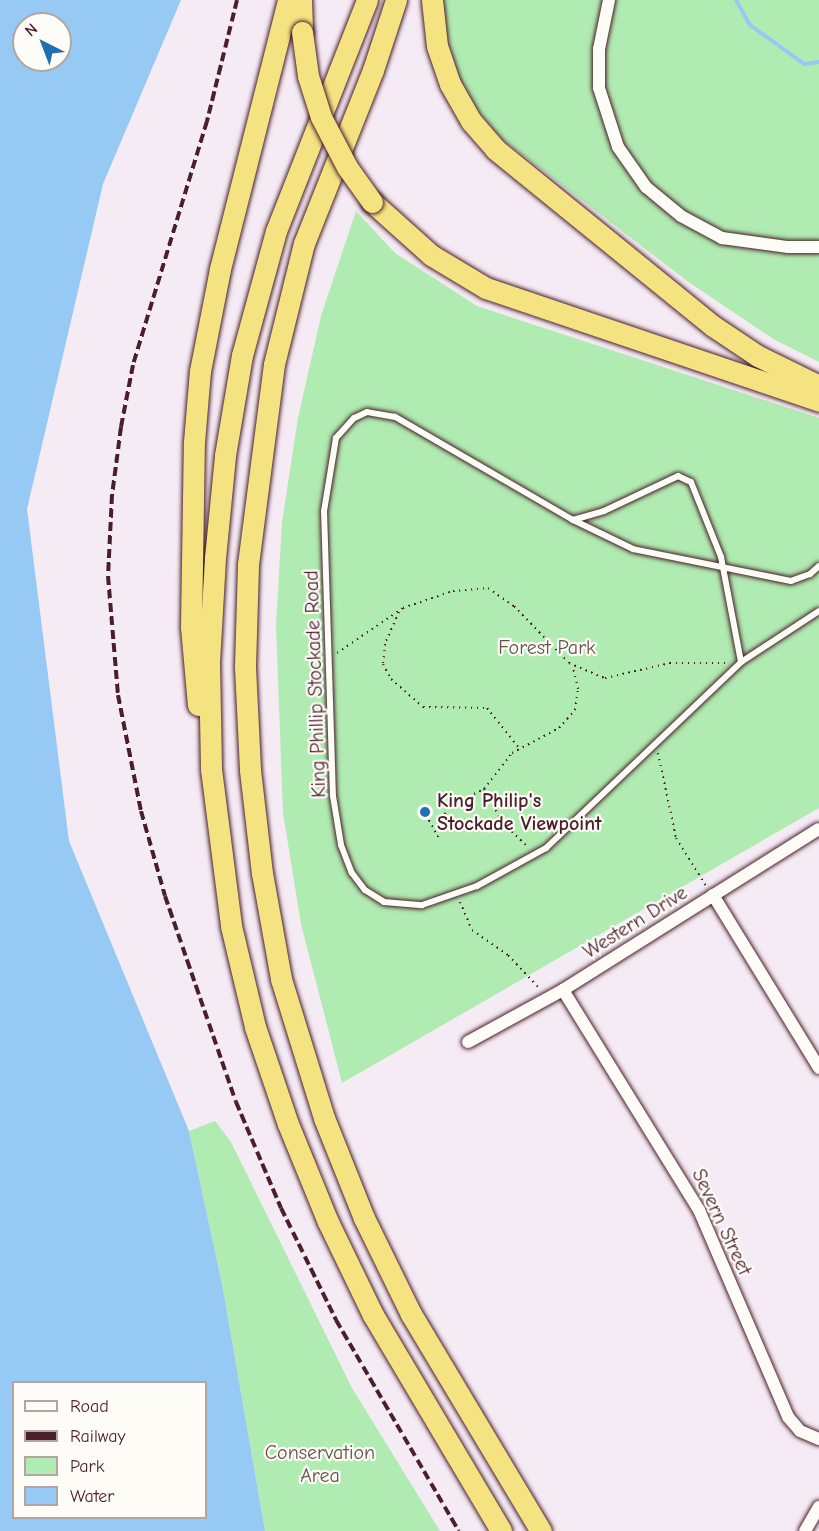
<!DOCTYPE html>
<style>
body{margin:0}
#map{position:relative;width:819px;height:1531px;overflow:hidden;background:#f5ebf5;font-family:"Comic Neue",sans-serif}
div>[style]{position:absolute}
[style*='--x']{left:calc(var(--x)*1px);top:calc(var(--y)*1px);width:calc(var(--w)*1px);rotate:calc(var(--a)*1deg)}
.green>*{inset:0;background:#b0ebb1}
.water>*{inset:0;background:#96c9f3}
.stream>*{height:4px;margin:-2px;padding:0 2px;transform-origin:2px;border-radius:2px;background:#96c9f3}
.path>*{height:2px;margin-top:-1px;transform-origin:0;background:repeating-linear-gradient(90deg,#4a1f2b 0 1.5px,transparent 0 6px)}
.roads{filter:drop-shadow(0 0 2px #4a1f2b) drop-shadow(0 0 2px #4a1f2b)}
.lane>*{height:6px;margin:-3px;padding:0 3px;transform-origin:3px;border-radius:3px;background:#fdfcf7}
.street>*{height:12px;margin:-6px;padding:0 6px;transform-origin:6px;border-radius:6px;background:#fdfcf7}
.highway>*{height:21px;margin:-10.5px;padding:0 10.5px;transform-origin:10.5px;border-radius:10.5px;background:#f5e382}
.rail>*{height:4px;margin-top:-2px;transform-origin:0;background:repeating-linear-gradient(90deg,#4a1f2b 0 9px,transparent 0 13.5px)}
.bridges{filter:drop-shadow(0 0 2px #4a1f2b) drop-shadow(0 0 2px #4a1f2b)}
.highway-bridge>*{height:21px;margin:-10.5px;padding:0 10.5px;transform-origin:10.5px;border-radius:10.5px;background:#f5e382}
.dots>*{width:16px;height:16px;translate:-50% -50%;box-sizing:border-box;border:3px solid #fdfcf7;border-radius:50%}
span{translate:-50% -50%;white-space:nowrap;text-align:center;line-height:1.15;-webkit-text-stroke:4.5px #fdfcf7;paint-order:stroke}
.park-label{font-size:20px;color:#64524c}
.street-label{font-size:20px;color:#4a1f2b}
.poi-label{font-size:20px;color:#4a1f2b;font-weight:700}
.left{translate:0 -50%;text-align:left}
.legend{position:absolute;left:12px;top:1381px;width:195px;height:138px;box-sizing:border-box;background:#fdfcf7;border:2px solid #b5a4a5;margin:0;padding:8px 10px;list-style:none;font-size:18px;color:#4a1f2b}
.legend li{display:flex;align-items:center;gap:12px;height:30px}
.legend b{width:30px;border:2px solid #b5a4a5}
.north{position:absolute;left:12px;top:12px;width:60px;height:60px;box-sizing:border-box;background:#fdfcf7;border:2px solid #b5a4a5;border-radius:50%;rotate:318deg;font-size:16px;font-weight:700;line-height:24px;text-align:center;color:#4a1f2b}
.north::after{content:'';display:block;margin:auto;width:21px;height:27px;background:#1f6fb2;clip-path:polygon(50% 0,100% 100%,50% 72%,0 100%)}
</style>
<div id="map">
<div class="green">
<i style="clip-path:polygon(443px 0,819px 0,819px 362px,775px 340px,687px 281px,502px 139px,476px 108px,457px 73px,446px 34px)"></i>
<i style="clip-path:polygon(356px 211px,395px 253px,477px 306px,819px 418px,819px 808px,342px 1083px,301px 924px,283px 813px,276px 626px,282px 522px,298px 418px,321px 316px)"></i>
<i style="clip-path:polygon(215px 1121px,231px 1142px,352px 1388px,440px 1531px,265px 1531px,223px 1289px,189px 1131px)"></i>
</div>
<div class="water">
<i style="clip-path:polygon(evenodd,0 0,181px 0,103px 184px,27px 509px,69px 841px,189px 1131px,223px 1289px,265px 1531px,0 1531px,0 0,24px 24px,60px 24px,60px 60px,24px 60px,24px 24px,0 0,14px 1382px,206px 1382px,206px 1518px,14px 1518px,14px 1382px)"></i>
</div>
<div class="stream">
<i style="--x:736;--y:0;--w:29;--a:61"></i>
<i style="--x:750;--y:25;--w:67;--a:35.8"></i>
<i style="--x:804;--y:64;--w:15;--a:-8"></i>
</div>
<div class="path">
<i style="--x:399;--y:612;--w:35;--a:114"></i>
<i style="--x:385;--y:644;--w:20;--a:96"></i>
<i style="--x:383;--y:664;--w:17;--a:62"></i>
<i style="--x:391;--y:679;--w:43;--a:41.2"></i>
<i style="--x:423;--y:707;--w:64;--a:0.9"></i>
<i style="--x:487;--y:708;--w:53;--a:51.2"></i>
<i style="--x:337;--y:653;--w:80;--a:-34.3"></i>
<i style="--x:403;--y:608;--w:53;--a:-18.8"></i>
<i style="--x:453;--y:591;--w:35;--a:-5"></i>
<i style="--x:488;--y:588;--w:32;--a:35"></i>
<i style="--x:514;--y:606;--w:79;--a:46"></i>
<i style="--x:569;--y:663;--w:39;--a:23"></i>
<i style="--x:605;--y:678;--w:67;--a:-13"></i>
<i style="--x:670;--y:663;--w:57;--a:0"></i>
<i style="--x:658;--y:753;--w:87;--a:78"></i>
<i style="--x:676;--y:838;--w:57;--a:58"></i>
<i style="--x:484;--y:789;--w:46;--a:-52.1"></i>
<i style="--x:512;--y:753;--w:53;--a:-28"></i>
<i style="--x:559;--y:728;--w:24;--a:-48"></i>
<i style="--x:575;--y:710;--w:21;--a:-82"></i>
<i style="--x:578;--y:689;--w:23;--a:-103"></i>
<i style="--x:426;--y:815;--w:25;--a:61"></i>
<i style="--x:438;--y:837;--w:31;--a:-73"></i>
<i style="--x:447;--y:807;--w:41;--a:-25.9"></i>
<i style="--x:484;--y:789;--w:39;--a:61"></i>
<i style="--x:503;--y:823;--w:35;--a:44"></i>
<i style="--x:460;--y:902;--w:30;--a:67"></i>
<i style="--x:472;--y:930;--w:44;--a:34.8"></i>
<i style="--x:508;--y:955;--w:45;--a:46.8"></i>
</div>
<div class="roads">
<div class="lane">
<i style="--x:573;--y:520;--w:32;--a:-16"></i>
<i style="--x:604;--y:511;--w:82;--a:-25.3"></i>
<i style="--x:678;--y:476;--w:14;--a:25"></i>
<i style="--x:691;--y:482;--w:81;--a:68.2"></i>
<i style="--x:721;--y:557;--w:107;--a:79.2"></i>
<i style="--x:819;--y:566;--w:12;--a:138"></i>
<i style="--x:810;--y:574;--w:20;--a:160"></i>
<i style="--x:791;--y:581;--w:161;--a:-168.6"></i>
<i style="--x:633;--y:549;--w:67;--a:-154.2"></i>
<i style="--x:573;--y:520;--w:206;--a:-149.9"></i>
<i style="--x:395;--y:417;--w:28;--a:-170"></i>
<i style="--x:367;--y:412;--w:14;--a:155"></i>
<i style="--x:354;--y:418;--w:27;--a:132"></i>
<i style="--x:336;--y:438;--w:74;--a:99.3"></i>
<i style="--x:324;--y:511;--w:285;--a:88.2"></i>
<i style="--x:333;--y:796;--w:50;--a:80.7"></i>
<i style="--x:341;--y:845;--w:30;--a:69"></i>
<i style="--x:352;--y:873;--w:21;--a:53"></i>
<i style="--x:365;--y:890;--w:22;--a:32"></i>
<i style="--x:384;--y:902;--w:38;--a:5"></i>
<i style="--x:422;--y:905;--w:58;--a:-19.1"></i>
<i style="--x:477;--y:886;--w:79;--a:-28.8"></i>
<i style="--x:546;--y:848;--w:269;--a:-43.6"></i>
<i style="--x:741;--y:662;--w:93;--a:-33.2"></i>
</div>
<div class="street">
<i style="--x:609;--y:0;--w:50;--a:101.5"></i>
<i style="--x:599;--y:49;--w:39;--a:90"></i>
<i style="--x:599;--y:88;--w:62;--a:72.1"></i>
<i style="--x:618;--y:147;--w:49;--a:55"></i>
<i style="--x:646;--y:187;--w:45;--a:39.6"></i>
<i style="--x:681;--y:216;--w:47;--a:28.2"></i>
<i style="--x:722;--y:238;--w:67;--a:7.8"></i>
<i style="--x:788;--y:247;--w:31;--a:0"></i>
<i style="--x:713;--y:895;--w:203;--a:58.5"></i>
<i style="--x:563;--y:990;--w:259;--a:58.3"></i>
<i style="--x:699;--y:1210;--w:225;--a:66.7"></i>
<i style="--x:788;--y:1417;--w:18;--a:49"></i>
<i style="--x:800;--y:1431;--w:21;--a:23"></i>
<i style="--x:468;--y:1042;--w:108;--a:-28.7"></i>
<i style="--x:563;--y:990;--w:302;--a:-32.2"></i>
<i style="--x:805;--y:1531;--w:28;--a:-60"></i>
</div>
<div class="highway">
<i style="--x:301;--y:0;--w:32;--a:88"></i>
<i style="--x:367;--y:0;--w:248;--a:111.5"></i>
<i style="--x:276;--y:231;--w:129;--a:105.3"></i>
<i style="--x:242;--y:355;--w:102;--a:99.6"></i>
<i style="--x:225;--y:456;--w:102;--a:95.6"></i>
<i style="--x:215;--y:558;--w:105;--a:93.3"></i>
<i style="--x:209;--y:663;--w:106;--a:88.9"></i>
<i style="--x:211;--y:769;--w:158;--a:82.7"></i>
<i style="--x:231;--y:926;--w:104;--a:76.6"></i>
<i style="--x:255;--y:1027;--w:102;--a:71.2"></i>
<i style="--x:288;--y:1124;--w:106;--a:67.8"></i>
<i style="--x:328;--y:1222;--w:103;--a:64.2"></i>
<i style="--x:373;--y:1315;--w:251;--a:59.3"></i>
<i style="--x:396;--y:0;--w:74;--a:108.2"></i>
<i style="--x:373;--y:70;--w:186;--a:111.7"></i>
<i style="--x:304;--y:243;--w:125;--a:103.9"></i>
<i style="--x:274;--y:364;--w:203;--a:97.4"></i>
<i style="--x:248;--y:565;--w:102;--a:91.7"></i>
<i style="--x:245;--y:667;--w:103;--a:87.2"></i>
<i style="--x:250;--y:770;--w:104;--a:83.4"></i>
<i style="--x:262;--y:873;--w:108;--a:79.8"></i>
<i style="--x:281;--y:979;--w:145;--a:72.8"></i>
<i style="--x:324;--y:1118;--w:108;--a:68.2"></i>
<i style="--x:364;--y:1218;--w:107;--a:63.9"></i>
<i style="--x:411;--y:1314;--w:253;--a:59.1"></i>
<i style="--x:432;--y:0;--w:46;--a:83.8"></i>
<i style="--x:437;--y:46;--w:40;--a:71.1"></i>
<i style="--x:450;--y:84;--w:43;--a:60.4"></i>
<i style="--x:471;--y:121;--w:37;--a:49"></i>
<i style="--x:495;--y:149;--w:281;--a:39.1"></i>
<i style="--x:713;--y:326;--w:54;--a:33.7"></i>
<i style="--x:758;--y:356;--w:68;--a:26.2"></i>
<i style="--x:372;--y:202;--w:79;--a:41.9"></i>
<i style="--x:431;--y:255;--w:64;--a:31"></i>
<i style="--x:486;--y:288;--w:352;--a:18.7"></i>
<i style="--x:198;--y:705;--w:78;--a:-95.1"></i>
<i style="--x:191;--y:627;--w:185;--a:-89.1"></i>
<i style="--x:194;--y:442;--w:71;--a:-85.2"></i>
<i style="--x:200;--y:371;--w:104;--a:-78.9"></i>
<i style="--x:220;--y:269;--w:277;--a:-75.8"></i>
</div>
</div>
<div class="rail">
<i style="--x:237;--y:0;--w:125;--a:103.9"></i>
<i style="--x:207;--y:121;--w:255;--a:106.9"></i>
<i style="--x:133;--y:365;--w:63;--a:101"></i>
<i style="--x:121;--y:427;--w:69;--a:97.5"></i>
<i style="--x:112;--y:495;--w:81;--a:92.8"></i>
<i style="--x:108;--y:576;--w:119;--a:85.2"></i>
<i style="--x:118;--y:695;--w:118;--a:78.8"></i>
<i style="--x:141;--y:811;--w:88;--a:74.2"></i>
<i style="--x:165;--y:896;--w:218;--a:71"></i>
<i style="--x:236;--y:1102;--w:115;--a:67"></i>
<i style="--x:281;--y:1208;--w:125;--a:63.8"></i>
<i style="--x:336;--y:1320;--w:244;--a:59.8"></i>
</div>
<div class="bridges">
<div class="highway-bridge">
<i style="--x:302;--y:32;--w:44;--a:82.2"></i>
<i style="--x:308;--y:76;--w:43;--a:72.4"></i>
<i style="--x:321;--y:117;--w:56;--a:62.5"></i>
<i style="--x:347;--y:167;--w:43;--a:54.5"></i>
</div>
</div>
<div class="dots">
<i style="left:425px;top:812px;background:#1f6fb2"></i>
</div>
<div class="park-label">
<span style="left:547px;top:647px">Forest Park</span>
<span style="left:320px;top:1464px">Conservation<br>Area</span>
</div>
<div class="street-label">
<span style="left:315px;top:684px;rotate:-92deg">King Phillip Stockade Road</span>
<span style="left:635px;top:922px;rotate:-32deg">Western Drive</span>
<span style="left:722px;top:1222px;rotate:65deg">Severn Street</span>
</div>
<div class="poi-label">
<span class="left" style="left:437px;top:812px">King Philip's<br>Stockade Viewpoint</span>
</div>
<ul class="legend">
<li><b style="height:8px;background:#fdfcf7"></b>Road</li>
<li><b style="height:8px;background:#4a1f2b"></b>Railway</li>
<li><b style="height:16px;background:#b0ebb1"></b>Park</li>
<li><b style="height:16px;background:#96c9f3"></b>Water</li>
</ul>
<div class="north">N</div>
</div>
